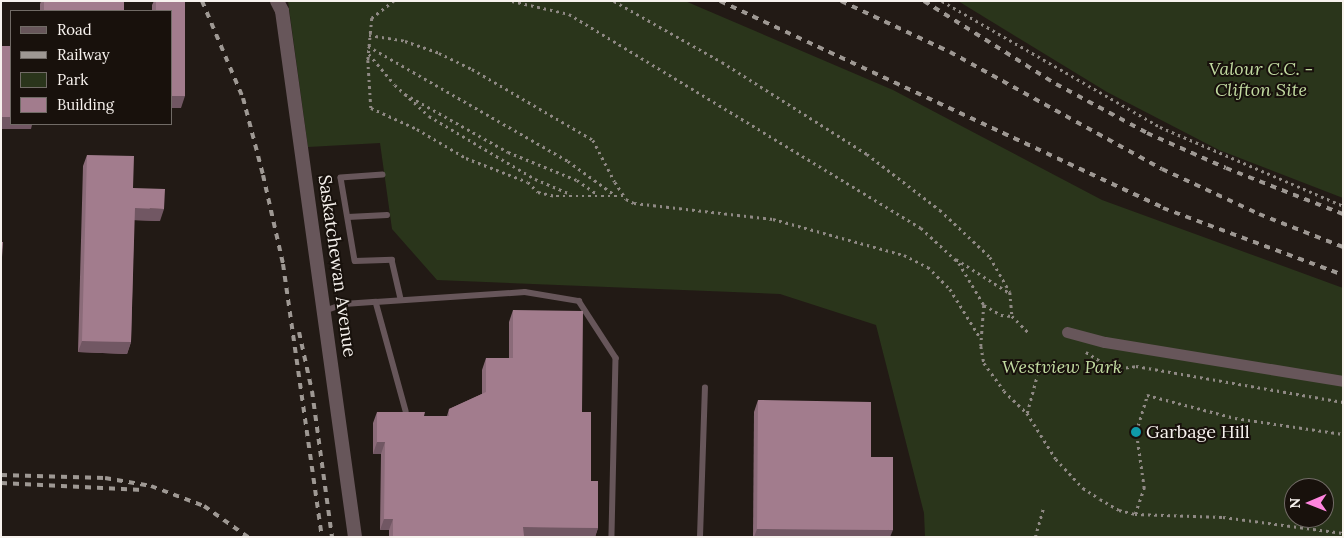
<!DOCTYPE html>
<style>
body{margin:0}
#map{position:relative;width:1344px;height:538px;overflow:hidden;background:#221a15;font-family:Lora,serif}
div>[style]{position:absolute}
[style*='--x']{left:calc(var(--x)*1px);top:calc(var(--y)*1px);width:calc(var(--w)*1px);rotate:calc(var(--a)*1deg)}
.green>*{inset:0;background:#2a351b}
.path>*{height:2.5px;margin-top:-1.25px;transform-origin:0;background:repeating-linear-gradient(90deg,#8f8984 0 2.5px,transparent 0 6.5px)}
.service>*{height:5.5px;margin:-2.75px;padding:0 2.75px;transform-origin:2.75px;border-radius:2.75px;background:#67565a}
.minor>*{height:11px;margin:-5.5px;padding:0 5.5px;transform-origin:5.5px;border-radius:5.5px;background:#67565a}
.tertiary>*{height:14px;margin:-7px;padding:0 7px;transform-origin:7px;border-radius:7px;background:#67565a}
.rail>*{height:4px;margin-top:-2px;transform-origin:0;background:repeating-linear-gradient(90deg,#9e9893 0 6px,transparent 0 12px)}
.wall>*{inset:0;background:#8b6b79}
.shaded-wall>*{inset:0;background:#715763}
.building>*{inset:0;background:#a27c8d}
.dots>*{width:14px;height:14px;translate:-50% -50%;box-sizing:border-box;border:2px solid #18110c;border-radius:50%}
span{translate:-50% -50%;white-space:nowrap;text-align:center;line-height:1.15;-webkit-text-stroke:4px #18110c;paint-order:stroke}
.park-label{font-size:18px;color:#c1daa0;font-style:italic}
.street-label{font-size:18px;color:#f7f2ee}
.poi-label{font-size:18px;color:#f7f2ee}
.left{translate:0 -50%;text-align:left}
.frame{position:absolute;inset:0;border:2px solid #f7f2ee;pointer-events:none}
.legend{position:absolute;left:10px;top:10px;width:162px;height:115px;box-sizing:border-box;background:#18110c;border:1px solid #716b66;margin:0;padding:6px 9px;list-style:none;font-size:15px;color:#f7f2ee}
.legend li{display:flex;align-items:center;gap:10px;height:25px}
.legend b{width:25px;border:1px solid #716b66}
.north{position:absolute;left:1284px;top:478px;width:50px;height:50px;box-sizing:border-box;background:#18110c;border:1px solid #716b66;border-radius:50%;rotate:269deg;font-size:14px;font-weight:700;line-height:20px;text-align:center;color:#f7f2ee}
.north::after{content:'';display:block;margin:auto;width:18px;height:22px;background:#ff85df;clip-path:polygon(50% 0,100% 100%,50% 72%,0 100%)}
</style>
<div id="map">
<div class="green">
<i style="clip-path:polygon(evenodd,288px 1px,685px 1px,893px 90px,1102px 200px,1343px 288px,1343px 537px,925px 537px,924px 513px,876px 325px,780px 294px,437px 280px,392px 229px,380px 143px,308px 147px,288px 1px,1294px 488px,1324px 488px,1324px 518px,1294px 518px,1294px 488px)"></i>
<i style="clip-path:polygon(958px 1px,1343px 1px,1343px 198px,1219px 150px,1107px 92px)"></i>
</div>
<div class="path">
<i style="--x:394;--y:1;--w:28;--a:142"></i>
<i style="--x:372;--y:18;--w:42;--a:95.4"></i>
<i style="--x:368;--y:60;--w:48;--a:86.4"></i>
<i style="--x:371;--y:108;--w:51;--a:24.5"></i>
<i style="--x:417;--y:129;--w:57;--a:30.6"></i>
<i style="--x:466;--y:158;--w:66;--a:21.2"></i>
<i style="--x:528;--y:182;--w:14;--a:45"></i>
<i style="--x:538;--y:192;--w:18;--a:13"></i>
<i style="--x:556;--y:196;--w:68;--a:0"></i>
<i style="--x:512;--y:1;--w:58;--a:12.8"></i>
<i style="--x:569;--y:14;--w:412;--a:31.3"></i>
<i style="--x:921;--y:228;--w:52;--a:42.6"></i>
<i style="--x:959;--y:263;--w:49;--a:59.2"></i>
<i style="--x:984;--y:305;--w:20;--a:30"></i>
<i style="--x:1001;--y:315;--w:11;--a:5"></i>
<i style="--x:1012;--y:316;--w:23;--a:45"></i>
<i style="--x:614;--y:1;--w:124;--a:29.5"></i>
<i style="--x:722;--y:62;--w:172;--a:32.4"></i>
<i style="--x:867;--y:154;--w:92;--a:37.5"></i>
<i style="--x:940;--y:210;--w:69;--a:43.2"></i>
<i style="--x:990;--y:257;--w:40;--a:60.3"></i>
<i style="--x:1010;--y:292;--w:24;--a:85"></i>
<i style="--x:942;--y:1;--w:252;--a:30"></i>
<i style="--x:1160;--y:127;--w:199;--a:23.3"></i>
<i style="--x:369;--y:35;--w:36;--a:9"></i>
<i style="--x:405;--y:41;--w:36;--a:19"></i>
<i style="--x:439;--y:53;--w:37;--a:26"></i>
<i style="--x:472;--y:69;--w:140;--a:30.4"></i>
<i style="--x:593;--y:140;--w:47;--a:62.4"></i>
<i style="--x:615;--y:182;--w:20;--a:57"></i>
<i style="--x:626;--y:199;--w:9;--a:27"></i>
<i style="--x:634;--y:203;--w:140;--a:6.6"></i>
<i style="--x:773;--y:219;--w:136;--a:15.4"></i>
<i style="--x:904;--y:255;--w:27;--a:27"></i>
<i style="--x:928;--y:267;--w:31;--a:45"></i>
<i style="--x:950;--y:289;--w:59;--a:58.2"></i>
<i style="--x:368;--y:46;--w:231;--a:29.9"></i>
<i style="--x:568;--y:161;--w:58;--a:35.9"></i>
<i style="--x:369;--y:54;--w:40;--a:50"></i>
<i style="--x:395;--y:85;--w:46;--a:42.4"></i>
<i style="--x:429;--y:116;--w:123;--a:30.7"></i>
<i style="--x:535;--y:179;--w:39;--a:23"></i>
<i style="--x:405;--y:94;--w:118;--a:29.4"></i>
<i style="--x:508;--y:152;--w:74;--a:22.1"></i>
<i style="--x:577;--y:180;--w:24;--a:35"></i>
<i style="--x:956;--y:259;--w:62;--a:32.4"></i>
<i style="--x:984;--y:305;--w:41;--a:94.2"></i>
<i style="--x:981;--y:346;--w:17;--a:80"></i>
<i style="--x:984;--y:363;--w:34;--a:54"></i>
<i style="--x:1004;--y:391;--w:32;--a:44"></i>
<i style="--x:1027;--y:413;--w:54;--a:57.8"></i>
<i style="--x:1056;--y:459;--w:40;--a:47"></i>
<i style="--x:1083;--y:488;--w:20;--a:33"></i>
<i style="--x:1100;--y:499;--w:22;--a:30"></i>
<i style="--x:1119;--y:510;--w:16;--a:14"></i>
<i style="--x:1135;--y:514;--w:88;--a:2"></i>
<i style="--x:1223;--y:517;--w:121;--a:7.6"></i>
<i style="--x:1086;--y:352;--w:32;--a:32"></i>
<i style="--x:1113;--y:369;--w:23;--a:-7"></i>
<i style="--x:1136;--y:366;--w:210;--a:9.9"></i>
<i style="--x:1027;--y:413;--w:39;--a:-75"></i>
<i style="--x:1135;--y:514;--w:28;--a:-71"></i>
<i style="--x:1144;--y:488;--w:57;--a:-98.1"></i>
<i style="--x:1136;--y:432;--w:39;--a:-73"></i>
<i style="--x:1147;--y:395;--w:91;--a:14.6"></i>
<i style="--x:1235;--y:418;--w:109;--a:8.4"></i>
<i style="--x:1035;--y:537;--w:29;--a:-74"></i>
</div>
<div class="service">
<i style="--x:383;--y:175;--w:42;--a:175.9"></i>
<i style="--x:341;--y:178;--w:84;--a:80.4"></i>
<i style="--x:355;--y:261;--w:37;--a:-2"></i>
<i style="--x:392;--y:260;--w:40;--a:77"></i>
<i style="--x:348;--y:217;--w:39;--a:-3"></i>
<i style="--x:376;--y:302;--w:149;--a:-3.8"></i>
<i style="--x:525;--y:292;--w:55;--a:9.5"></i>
<i style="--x:579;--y:301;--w:68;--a:57"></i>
<i style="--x:616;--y:358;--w:179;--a:91.3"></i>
<i style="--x:324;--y:311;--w:21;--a:-19"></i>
<i style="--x:344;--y:304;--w:32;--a:-4"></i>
<i style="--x:376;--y:302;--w:113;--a:74.6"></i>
<i style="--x:700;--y:537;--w:149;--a:-88.1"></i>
</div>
<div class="minor">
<i style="--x:1067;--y:332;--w:39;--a:15"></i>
<i style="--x:1105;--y:342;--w:241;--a:9.3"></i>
</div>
<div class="tertiary">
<i style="--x:277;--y:1;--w:11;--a:63"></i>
<i style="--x:282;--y:11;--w:531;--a:82.1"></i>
</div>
<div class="rail">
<i style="--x:202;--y:1;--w:105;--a:67.1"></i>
<i style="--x:243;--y:98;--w:80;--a:75.4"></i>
<i style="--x:263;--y:175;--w:91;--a:77.3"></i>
<i style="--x:283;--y:264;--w:276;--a:81.9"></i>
<i style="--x:720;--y:1;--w:489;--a:25"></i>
<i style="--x:1163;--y:208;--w:192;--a:20.4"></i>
<i style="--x:841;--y:1;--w:120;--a:25.1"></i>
<i style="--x:950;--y:52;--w:242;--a:28.9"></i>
<i style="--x:1162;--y:169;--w:107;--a:24.9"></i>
<i style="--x:1259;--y:214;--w:90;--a:21.4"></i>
<i style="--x:924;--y:1;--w:156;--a:32.2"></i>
<i style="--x:1056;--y:84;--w:103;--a:28.3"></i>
<i style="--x:1147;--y:133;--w:86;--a:23.9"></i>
<i style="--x:1226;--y:168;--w:126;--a:21.5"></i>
<i style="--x:299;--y:332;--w:60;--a:77.6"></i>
<i style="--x:312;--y:391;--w:147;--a:82.2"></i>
<i style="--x:1;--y:475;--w:104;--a:1.7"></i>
<i style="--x:105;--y:478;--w:47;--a:9.9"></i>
<i style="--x:151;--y:486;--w:57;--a:20.7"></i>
<i style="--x:204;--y:506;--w:54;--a:35.2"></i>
<i style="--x:1;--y:483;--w:142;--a:2.8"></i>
</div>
<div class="wall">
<i style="clip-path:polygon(41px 1px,124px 1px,124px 11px,40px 11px,40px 4px)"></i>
<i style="clip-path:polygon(154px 1px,185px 1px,181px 108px,171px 11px,152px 11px,152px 5px)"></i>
<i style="clip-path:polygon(87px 155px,133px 188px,160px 221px,134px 220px,131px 342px,127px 354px,78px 352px,83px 166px)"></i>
<i style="clip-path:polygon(513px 310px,582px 412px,591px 481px,598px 528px,595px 537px,389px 537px,389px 530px,380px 530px,381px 454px,373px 454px,373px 423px,377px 412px,424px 416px,447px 416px,449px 409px,482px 394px,482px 370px,486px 358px,509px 358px,509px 322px)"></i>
<i style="clip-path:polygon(758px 400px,871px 457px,890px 537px,753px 537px,754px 412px)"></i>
</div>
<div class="shaded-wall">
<i style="clip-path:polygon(171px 96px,185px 96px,181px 108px,171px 108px)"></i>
<i style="clip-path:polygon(1px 117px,11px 117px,11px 124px,90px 124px,89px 125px,32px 125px,31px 129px,1px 129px)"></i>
<i style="clip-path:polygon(135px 208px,164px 209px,160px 221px,130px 220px)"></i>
<i style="clip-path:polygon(82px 341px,131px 342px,127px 354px,78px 352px)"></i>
<i style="clip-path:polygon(377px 442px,385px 442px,381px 454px,373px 454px)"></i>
<i style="clip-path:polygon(384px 519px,393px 519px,389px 530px,380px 530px)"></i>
<i style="clip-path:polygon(523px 527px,598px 528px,595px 537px,497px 537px,498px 536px)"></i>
<i style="clip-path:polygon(757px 529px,893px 530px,890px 537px,754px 537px)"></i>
</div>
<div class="building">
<i style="clip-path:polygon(44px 1px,124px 1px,124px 11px,44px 11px)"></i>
<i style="clip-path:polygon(156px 1px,185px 1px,185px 96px,171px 96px,171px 11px,156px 11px)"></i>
<i style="clip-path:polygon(1px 46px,11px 46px,11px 117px,1px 117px)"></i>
<i style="clip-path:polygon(87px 155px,134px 156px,133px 188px,165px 189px,164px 209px,135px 208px,131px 342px,82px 341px)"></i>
<i style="clip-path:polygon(1px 242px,3px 242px,1px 272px)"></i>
<i style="clip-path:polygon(513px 310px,583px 311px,582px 412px,591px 412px,591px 481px,598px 481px,598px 528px,523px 527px,524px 536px,498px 536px,498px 537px,393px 537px,393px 519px,384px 519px,385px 442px,377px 442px,377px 412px,425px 412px,424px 416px,449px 416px,449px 409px,486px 392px,486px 358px,513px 358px)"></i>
<i style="clip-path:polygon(758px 400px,871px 402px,871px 457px,893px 457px,893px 530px,757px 529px)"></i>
</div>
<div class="dots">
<i style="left:1136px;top:432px;background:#0f9aa8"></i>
</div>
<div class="park-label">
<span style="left:1261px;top:80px">Valour C.C. -<br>Clifton Site</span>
<span style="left:1062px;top:367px">Westview Park</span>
</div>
<div class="street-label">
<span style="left:337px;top:266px;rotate:82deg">Saskatchewan Avenue</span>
</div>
<div class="poi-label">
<span class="left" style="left:1146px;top:432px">Garbage Hill</span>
</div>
<div class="frame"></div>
<ul class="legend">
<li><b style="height:6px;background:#67565a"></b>Road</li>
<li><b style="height:6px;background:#9e9893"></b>Railway</li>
<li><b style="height:14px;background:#2a351b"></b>Park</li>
<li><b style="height:14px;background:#a27c8d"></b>Building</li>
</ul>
<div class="north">N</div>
</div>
